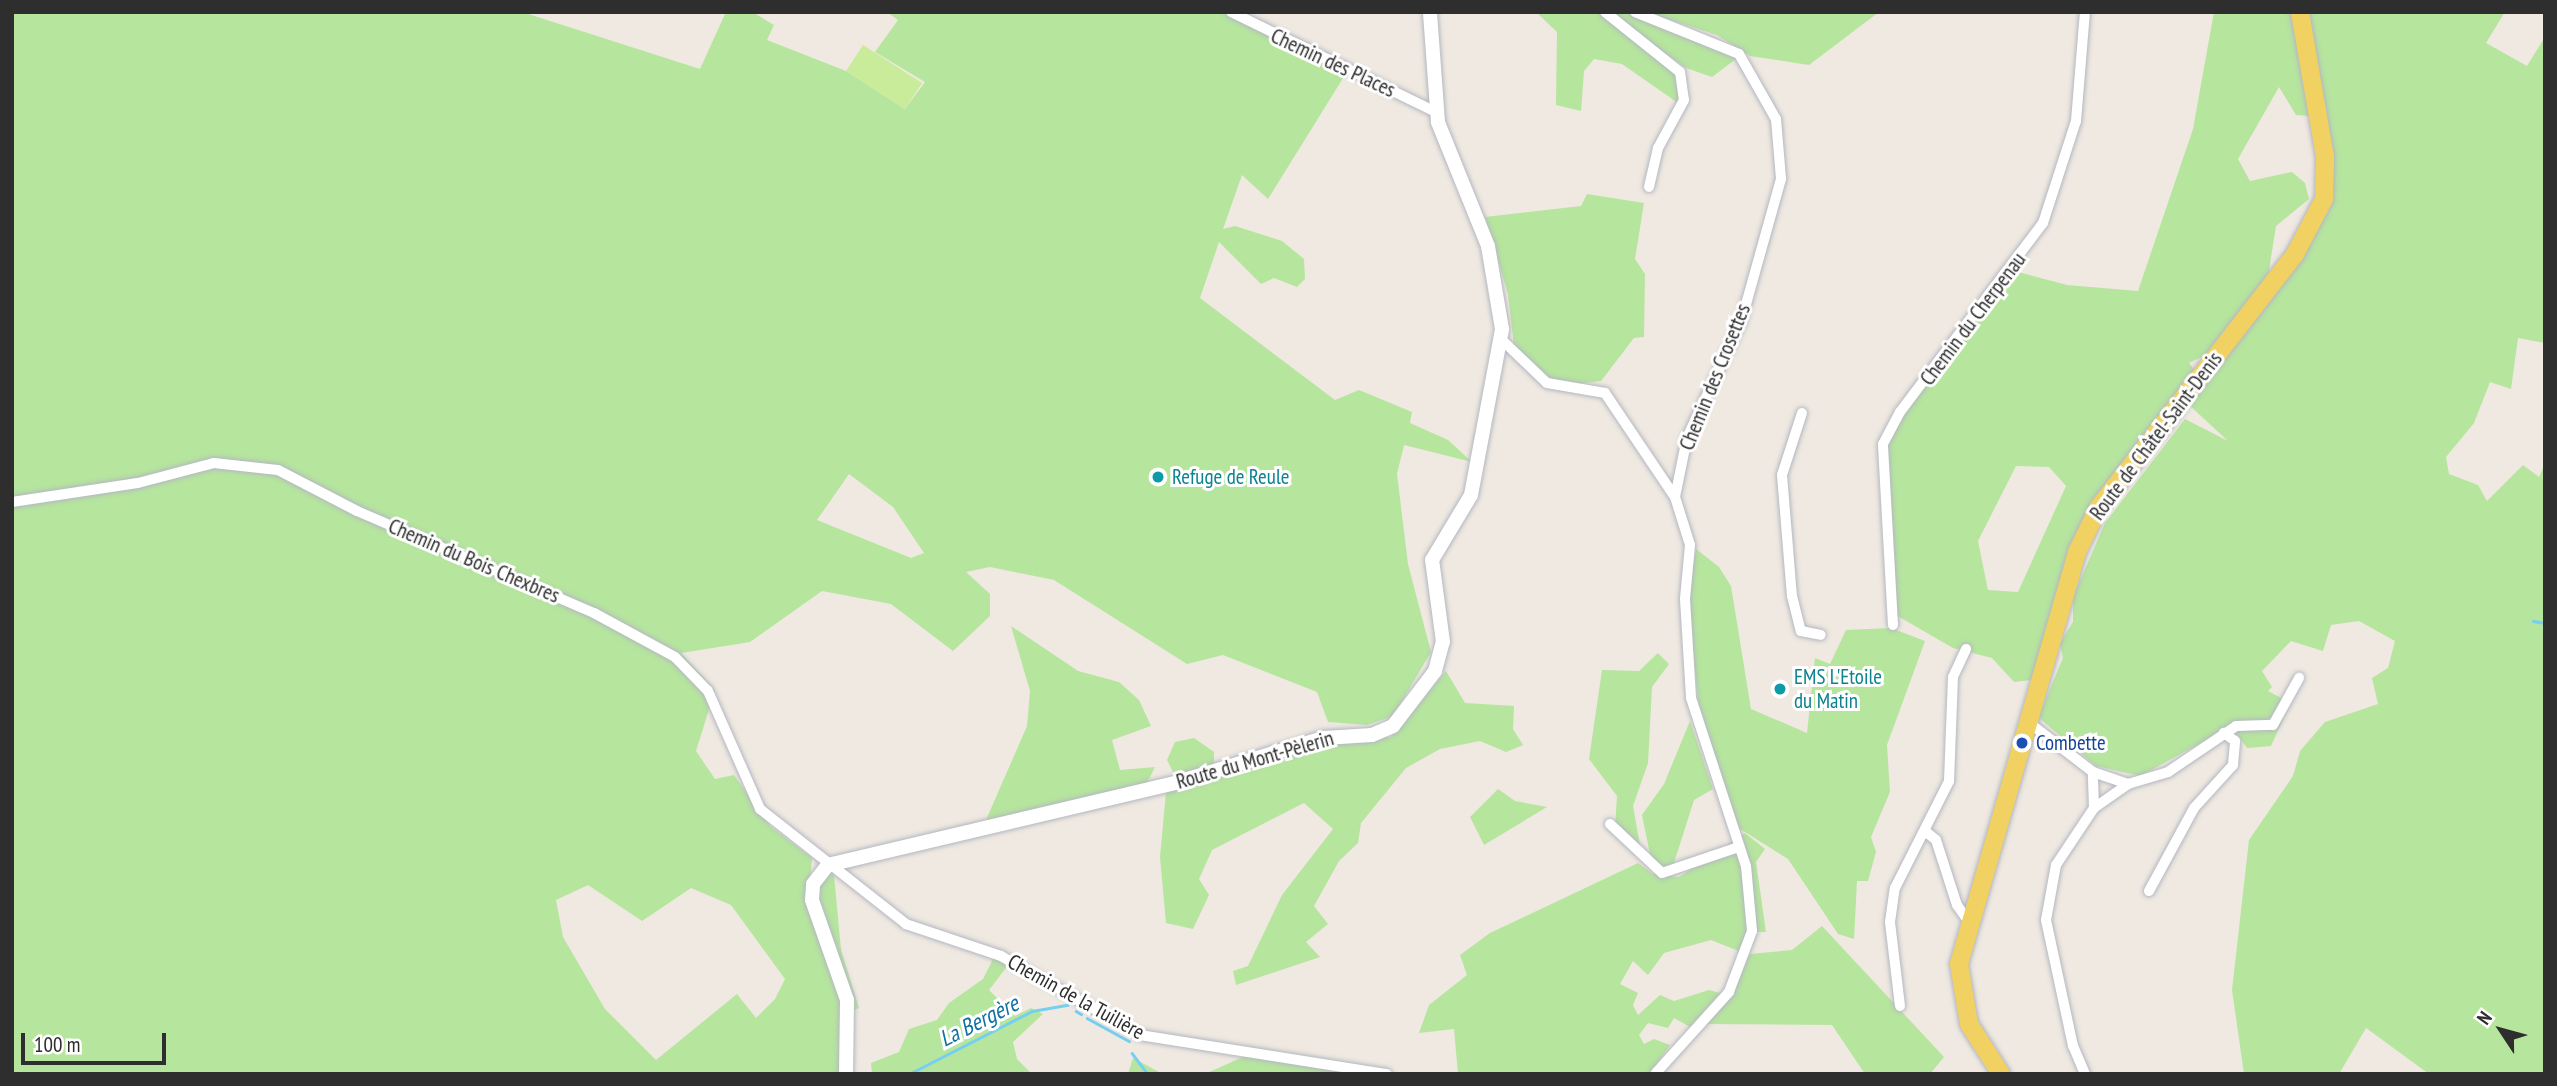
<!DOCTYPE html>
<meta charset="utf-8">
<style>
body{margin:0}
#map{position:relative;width:2557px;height:1086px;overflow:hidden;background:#efe9e1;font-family:"PT Sans Narrow",sans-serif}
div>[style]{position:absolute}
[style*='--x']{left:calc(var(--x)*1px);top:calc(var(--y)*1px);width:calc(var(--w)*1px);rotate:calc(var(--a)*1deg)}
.green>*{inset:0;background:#b6e59e}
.pitch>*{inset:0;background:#c9ec9a}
.stream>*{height:2.5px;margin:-1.25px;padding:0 1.25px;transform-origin:1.25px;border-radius:1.25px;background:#75cff0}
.roads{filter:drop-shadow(0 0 2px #b4b7c1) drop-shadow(0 0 2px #b4b7c1)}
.minor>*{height:10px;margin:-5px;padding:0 5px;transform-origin:5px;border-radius:5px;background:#fff}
.tertiary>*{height:14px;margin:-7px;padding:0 7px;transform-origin:7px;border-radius:7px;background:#fff}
.primary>*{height:18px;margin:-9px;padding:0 9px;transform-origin:9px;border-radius:9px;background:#f2d163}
.dots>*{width:19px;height:19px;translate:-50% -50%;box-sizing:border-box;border:4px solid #fff;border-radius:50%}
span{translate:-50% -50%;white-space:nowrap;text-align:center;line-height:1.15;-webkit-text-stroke:6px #fff;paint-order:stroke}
.street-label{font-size:21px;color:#2e2e2e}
.culture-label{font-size:21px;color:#0d838f}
.left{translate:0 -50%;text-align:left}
.transit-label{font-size:21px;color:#164399}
.water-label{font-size:23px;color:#0d6fa3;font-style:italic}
.frame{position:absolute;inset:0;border:14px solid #2e2e2e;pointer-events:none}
.north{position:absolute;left:2466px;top:995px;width:70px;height:70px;-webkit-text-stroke:5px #fff;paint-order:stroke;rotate:306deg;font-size:19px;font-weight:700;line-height:28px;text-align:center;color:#2e2e2e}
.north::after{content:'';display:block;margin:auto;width:24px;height:32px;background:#2e2e2e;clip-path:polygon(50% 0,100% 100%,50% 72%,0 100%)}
.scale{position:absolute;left:21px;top:1033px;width:145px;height:32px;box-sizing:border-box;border:4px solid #2e2e2e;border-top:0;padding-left:9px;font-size:21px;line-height:24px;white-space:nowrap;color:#2e2e2e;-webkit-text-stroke:5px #fff;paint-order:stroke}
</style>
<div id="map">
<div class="green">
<i style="clip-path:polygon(evenodd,12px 12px,522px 12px,700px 69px,726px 12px,752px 12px,774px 25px,767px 40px,846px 71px,905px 109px,925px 82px,875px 52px,898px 20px,887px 12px,1227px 12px,1345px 75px,1268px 199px,1242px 175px,1223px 229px,1235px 226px,1282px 241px,1304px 259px,1305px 279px,1297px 287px,1274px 278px,1261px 284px,1219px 242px,1200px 298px,1335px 400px,1359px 390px,1412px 412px,1410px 423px,1448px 440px,1472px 462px,1404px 445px,1397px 474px,1408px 564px,1431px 652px,1393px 716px,1367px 725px,1328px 722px,1317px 692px,1223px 655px,1187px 664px,1054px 580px,990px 567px,966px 572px,990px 594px,990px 616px,953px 651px,891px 604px,822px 591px,750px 642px,681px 653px,715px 690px,696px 751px,715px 779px,734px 775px,770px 826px,812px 858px,807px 912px,825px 874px,834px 875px,841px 950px,859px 1008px,844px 1014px,845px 1074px,12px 1074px,12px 12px,849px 474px,893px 507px,924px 553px,911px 558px,817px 520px,849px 474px,12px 12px,588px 885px,642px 921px,691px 888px,731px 905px,785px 979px,775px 999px,756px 1018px,737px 994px,656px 1060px,605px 1009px,563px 937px,556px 900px,588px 885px)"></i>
<i style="clip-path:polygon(1536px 12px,1601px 12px,1677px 73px,1682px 98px,1678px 103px,1622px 64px,1594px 59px,1584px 71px,1581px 111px,1556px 105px,1557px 32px)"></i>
<i style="clip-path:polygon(1607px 12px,1631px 12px,1736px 59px,1712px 77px,1686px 68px)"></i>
<i style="clip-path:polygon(1646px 12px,1879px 12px,1809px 65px,1750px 56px,1717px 35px)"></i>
<i style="clip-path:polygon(evenodd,2214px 12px,2292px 12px,2311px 116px,2296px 115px,2279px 87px,2238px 159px,2250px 181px,2292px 172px,2305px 183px,2309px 199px,2276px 226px,2267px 283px,2208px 354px,2189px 363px,2194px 369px,2099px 494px,2080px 525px,2032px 680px,2014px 682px,1992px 658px,1953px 648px,1896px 615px,1885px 452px,1898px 420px,2018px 272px,2067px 285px,2138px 291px,2193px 129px,2214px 12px,2016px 466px,2049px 467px,2066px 486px,2018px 592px,1988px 590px,1978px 541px,2016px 466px)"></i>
<i style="clip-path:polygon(2306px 12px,2505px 12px,2486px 43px,2527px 66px,2545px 37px,2545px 343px,2518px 338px,2511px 389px,2490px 382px,2474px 423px,2446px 457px,2449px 474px,2478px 485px,2487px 501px,2523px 465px,2539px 477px,2545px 464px,2545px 1074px,2429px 1074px,2366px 1028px,2339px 1074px,2244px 1074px,2232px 990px,2249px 840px,2293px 776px,2300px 751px,2325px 722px,2378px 704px,2372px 678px,2388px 668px,2395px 641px,2359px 621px,2331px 625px,2323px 651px,2291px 641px,2262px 671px,2272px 687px,2268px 691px,2283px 699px,2287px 711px,2271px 746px,2247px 748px,2235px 731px,2239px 722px,2140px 776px,2096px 766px,2038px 717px,2063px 658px,2060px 643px,2073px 622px,2073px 597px,2105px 523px,2185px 419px,2228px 441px,2187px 403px,2329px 211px,2332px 159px)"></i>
<i style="clip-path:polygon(1587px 194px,1644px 203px,1635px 259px,1645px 274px,1644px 337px,1634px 338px,1601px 381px,1567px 385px,1537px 372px,1514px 346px,1508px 294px,1485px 217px,1581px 206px)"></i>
<i style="clip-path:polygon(1696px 549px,1719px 567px,1731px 586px,1751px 709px,1807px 733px,1815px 658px,1830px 664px,1846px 630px,1891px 628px,1925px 641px,1887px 745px,1890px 792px,1871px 837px,1876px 852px,1868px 881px,1857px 881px,1854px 939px,1838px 934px,1788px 859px,1737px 827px,1698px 701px,1688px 598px)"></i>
<i style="clip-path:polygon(1011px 626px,1078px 671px,1119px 682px,1139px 700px,1151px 726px,1112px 740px,1120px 770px,1155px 767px,1147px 783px,986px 820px,1027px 726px,1030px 691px)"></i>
<i style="clip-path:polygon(1658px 653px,1669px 664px,1652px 687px,1648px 763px,1633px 806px,1641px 851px,1615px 828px,1617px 796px,1589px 759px,1602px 670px,1639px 671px)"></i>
<i style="clip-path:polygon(1446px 671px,1465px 703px,1514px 706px,1513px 729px,1523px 745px,1506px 752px,1480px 741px,1440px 749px,1406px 768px,1361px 823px,1358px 843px,1339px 861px,1314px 906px,1328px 924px,1306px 942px,1320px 957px,1236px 985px,1233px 971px,1248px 966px,1282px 895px,1333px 829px,1304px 803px,1212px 850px,1199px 879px,1209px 895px,1193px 929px,1166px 923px,1160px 857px,1166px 792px,1329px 742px,1391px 737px)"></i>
<i style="clip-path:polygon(1690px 721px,1713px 789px,1694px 800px,1673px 866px,1662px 869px,1652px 864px,1642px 815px,1664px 784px)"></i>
<i style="clip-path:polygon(1194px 738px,1214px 752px,1214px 764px,1175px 776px,1167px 760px,1175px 742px)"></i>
<i style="clip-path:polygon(1498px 789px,1515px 801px,1547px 807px,1484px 845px,1470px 817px)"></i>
<i style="clip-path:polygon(1745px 833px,1765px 849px,1756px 862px,1766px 932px,1748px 932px,1741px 952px,1711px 940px,1664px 953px,1648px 975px,1633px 961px,1620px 984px,1638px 993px,1633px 1005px,1638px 1015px,1660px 995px,1674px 1001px,1709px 990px,1720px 993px,1690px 1027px,1674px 1018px,1668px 1028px,1648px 1023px,1639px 1035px,1644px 1044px,1654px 1039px,1670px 1045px,1650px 1074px,1458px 1074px,1454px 1029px,1419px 1033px,1429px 1005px,1467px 975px,1460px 955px,1490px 933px,1638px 863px,1653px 874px,1679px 877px)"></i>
<i style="clip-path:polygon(1822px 926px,1944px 1057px,1930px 1074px,1865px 1074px,1832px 1025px,1704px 1024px,1731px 998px,1750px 954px,1792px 950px)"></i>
<i style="clip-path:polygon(994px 957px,1009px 964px,989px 990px,1015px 1016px,1031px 1008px,1043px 1014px,1013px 1042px,1017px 1059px,1032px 1074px,872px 1074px,871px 1063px,899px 1052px,909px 1029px,937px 1020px,949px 1003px,983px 979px)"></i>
<i style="clip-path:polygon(1245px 1056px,1308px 1065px,1351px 1074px,1205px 1074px)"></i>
<i style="clip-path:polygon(1133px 1058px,1159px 1072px,1160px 1074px,1128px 1074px)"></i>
</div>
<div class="pitch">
<i style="clip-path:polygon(863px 45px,922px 83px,905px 109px,846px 71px)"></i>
</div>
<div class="stream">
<i style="--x:2533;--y:621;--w:12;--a:9"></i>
<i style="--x:1076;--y:1011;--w:6;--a:31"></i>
<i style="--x:1087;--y:1018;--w:48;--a:28.7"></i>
<i style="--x:1132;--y:1053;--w:26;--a:53"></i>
<i style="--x:909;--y:1074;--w:138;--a:-27.1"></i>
<i style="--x:1032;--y:1011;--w:36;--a:-10"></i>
</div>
<div class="roads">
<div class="minor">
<i style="--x:1231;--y:12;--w:228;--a:26"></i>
<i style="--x:1605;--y:12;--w:96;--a:38.7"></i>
<i style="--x:1680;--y:72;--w:28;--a:82"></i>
<i style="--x:1684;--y:100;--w:55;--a:118.4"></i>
<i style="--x:1658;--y:148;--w:40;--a:103"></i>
<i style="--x:1635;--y:12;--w:112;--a:22"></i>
<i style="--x:1739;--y:54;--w:75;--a:60.4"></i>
<i style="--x:1776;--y:119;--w:60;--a:85.2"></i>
<i style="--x:1781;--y:179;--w:148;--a:105.6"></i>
<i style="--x:1741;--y:322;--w:128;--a:115"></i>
<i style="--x:1687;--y:438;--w:60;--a:101.5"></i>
<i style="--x:1675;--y:497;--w:50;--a:72.6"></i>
<i style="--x:1690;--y:545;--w:54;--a:95.3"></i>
<i style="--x:1685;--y:599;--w:99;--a:86.5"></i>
<i style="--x:1691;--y:698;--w:177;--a:71.9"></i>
<i style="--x:1746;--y:866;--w:65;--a:84.7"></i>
<i style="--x:1752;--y:931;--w:65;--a:110.7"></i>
<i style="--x:1729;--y:992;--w:110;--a:132.1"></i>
<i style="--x:1502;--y:340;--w:62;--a:43.7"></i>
<i style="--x:1547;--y:383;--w:59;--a:9.8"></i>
<i style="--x:1605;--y:393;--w:125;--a:56.1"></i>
<i style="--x:1802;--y:413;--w:65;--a:107.9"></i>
<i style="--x:1782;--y:475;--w:121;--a:85.3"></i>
<i style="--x:1792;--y:596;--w:36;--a:76"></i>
<i style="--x:1801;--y:631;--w:20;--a:11"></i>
<i style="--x:12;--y:502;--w:127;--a:-8.6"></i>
<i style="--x:138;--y:483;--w:79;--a:-14.7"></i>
<i style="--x:214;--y:463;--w:64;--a:6.2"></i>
<i style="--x:278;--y:470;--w:89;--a:27.4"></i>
<i style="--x:357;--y:511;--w:258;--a:23.3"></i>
<i style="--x:594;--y:613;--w:92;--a:28.5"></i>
<i style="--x:675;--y:657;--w:47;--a:45.9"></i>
<i style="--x:708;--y:691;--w:129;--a:66.2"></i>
<i style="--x:760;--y:809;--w:186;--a:38.2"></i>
<i style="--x:906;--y:924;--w:100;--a:18.6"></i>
<i style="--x:1001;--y:956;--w:160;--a:29.6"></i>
<i style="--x:1140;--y:1035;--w:250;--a:9"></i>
<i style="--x:1893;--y:625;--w:181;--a:-93.2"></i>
<i style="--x:1883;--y:444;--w:36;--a:-62"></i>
<i style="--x:1900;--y:412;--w:237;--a:-52.9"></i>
<i style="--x:2043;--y:223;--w:107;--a:-72.1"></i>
<i style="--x:2076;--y:121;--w:109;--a:-85.3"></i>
<i style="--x:2028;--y:722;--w:82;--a:37.6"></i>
<i style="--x:2093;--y:772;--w:37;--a:19"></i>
<i style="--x:2128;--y:784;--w:42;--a:-16.7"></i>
<i style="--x:2168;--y:772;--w:82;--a:-34.1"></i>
<i style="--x:2236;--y:726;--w:37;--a:-2"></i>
<i style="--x:2273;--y:725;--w:54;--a:-61"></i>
<i style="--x:2094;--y:808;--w:42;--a:-35.2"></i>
<i style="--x:1610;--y:824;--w:71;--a:43.3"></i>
<i style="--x:1662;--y:873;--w:81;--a:-18.7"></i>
<i style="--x:1925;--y:831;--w:14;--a:39"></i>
<i style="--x:1936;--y:840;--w:68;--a:72.1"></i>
<i style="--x:1957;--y:905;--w:21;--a:55"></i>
<i style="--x:2149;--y:891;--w:94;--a:-61.5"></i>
<i style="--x:2194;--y:808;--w:58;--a:-47.8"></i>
<i style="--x:2233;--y:765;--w:24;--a:-85"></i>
<i style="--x:2235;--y:741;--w:14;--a:-144"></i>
<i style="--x:1900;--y:1006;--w:85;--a:-96.8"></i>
<i style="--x:1890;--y:922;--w:34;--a:-82"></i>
<i style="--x:1895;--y:888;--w:120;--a:-63.2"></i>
<i style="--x:1949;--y:781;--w:104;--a:-87.8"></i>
<i style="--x:1953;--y:677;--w:31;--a:-65"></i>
<i style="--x:2085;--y:1074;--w:30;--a:-113"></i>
<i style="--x:2073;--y:1046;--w:129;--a:-102.1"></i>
<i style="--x:2046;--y:920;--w:56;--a:-79.7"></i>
<i style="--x:2056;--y:865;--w:69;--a:-56.3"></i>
<i style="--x:2094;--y:808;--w:36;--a:-92"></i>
</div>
<div class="tertiary">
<i style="--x:846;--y:1074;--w:74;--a:-89.2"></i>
<i style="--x:847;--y:1000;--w:106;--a:-109.3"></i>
<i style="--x:812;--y:900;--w:16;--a:-86"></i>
<i style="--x:813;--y:884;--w:24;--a:-52"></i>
<i style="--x:828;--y:865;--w:360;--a:-13.3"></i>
<i style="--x:1178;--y:782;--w:152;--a:-16.8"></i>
<i style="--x:1324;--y:738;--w:48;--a:-3.6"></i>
<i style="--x:1372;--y:735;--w:23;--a:-23"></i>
<i style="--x:1393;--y:726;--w:69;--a:-52.6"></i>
<i style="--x:1435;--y:671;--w:30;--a:-75"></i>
<i style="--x:1443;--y:642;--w:83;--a:-97.6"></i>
<i style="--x:1432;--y:560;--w:76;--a:-59"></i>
<i style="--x:1471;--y:495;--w:169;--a:-79.4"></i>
<i style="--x:1502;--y:329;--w:84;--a:-99.6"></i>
<i style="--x:1488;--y:246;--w:134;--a:-112"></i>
<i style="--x:1438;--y:122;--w:110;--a:-94.2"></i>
</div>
<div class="primary">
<i style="--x:2001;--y:1074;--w:59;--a:-122.6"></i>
<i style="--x:1969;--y:1024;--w:61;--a:-99.5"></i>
<i style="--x:1959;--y:964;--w:429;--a:-74"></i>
<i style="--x:2077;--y:552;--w:50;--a:-63.9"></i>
<i style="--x:2099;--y:507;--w:320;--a:-52.2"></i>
<i style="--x:2295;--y:254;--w:62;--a:-62.2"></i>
<i style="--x:2324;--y:199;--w:42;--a:-88.6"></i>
<i style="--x:2325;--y:157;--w:147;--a:-99.8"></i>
</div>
</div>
<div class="dots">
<i style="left:1158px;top:477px;background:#0f9aa8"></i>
<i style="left:1780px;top:689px;background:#0f9aa8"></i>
<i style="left:2022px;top:743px;background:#1a4fb4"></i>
</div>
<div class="street-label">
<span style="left:1333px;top:63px;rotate:25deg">Chemin des Places</span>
<span style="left:1973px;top:319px;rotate:-53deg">Chemin du Cherpenau</span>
<span style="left:1715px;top:377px;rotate:-68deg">Chemin des Crosettes</span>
<span style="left:2156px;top:436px;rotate:-53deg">Route de Châtel-Saint-Denis</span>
<span style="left:474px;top:561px;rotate:23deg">Chemin du Bois Chexbres</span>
<span style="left:1255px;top:760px;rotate:-16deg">Route du Mont-Pèlerin</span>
<span style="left:1076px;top:997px;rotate:29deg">Chemin de la Tuilière</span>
</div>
<div class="culture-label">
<span class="left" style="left:1172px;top:477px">Refuge de Reule</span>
<span class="left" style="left:1794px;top:689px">EMS L'Etoile<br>du Matin</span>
</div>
<div class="transit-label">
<span class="left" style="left:2036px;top:743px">Combette</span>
</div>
<div class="water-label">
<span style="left:979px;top:1021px;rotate:-27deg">La Bergère</span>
</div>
<div class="frame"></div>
<div class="north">N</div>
<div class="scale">100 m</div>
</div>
